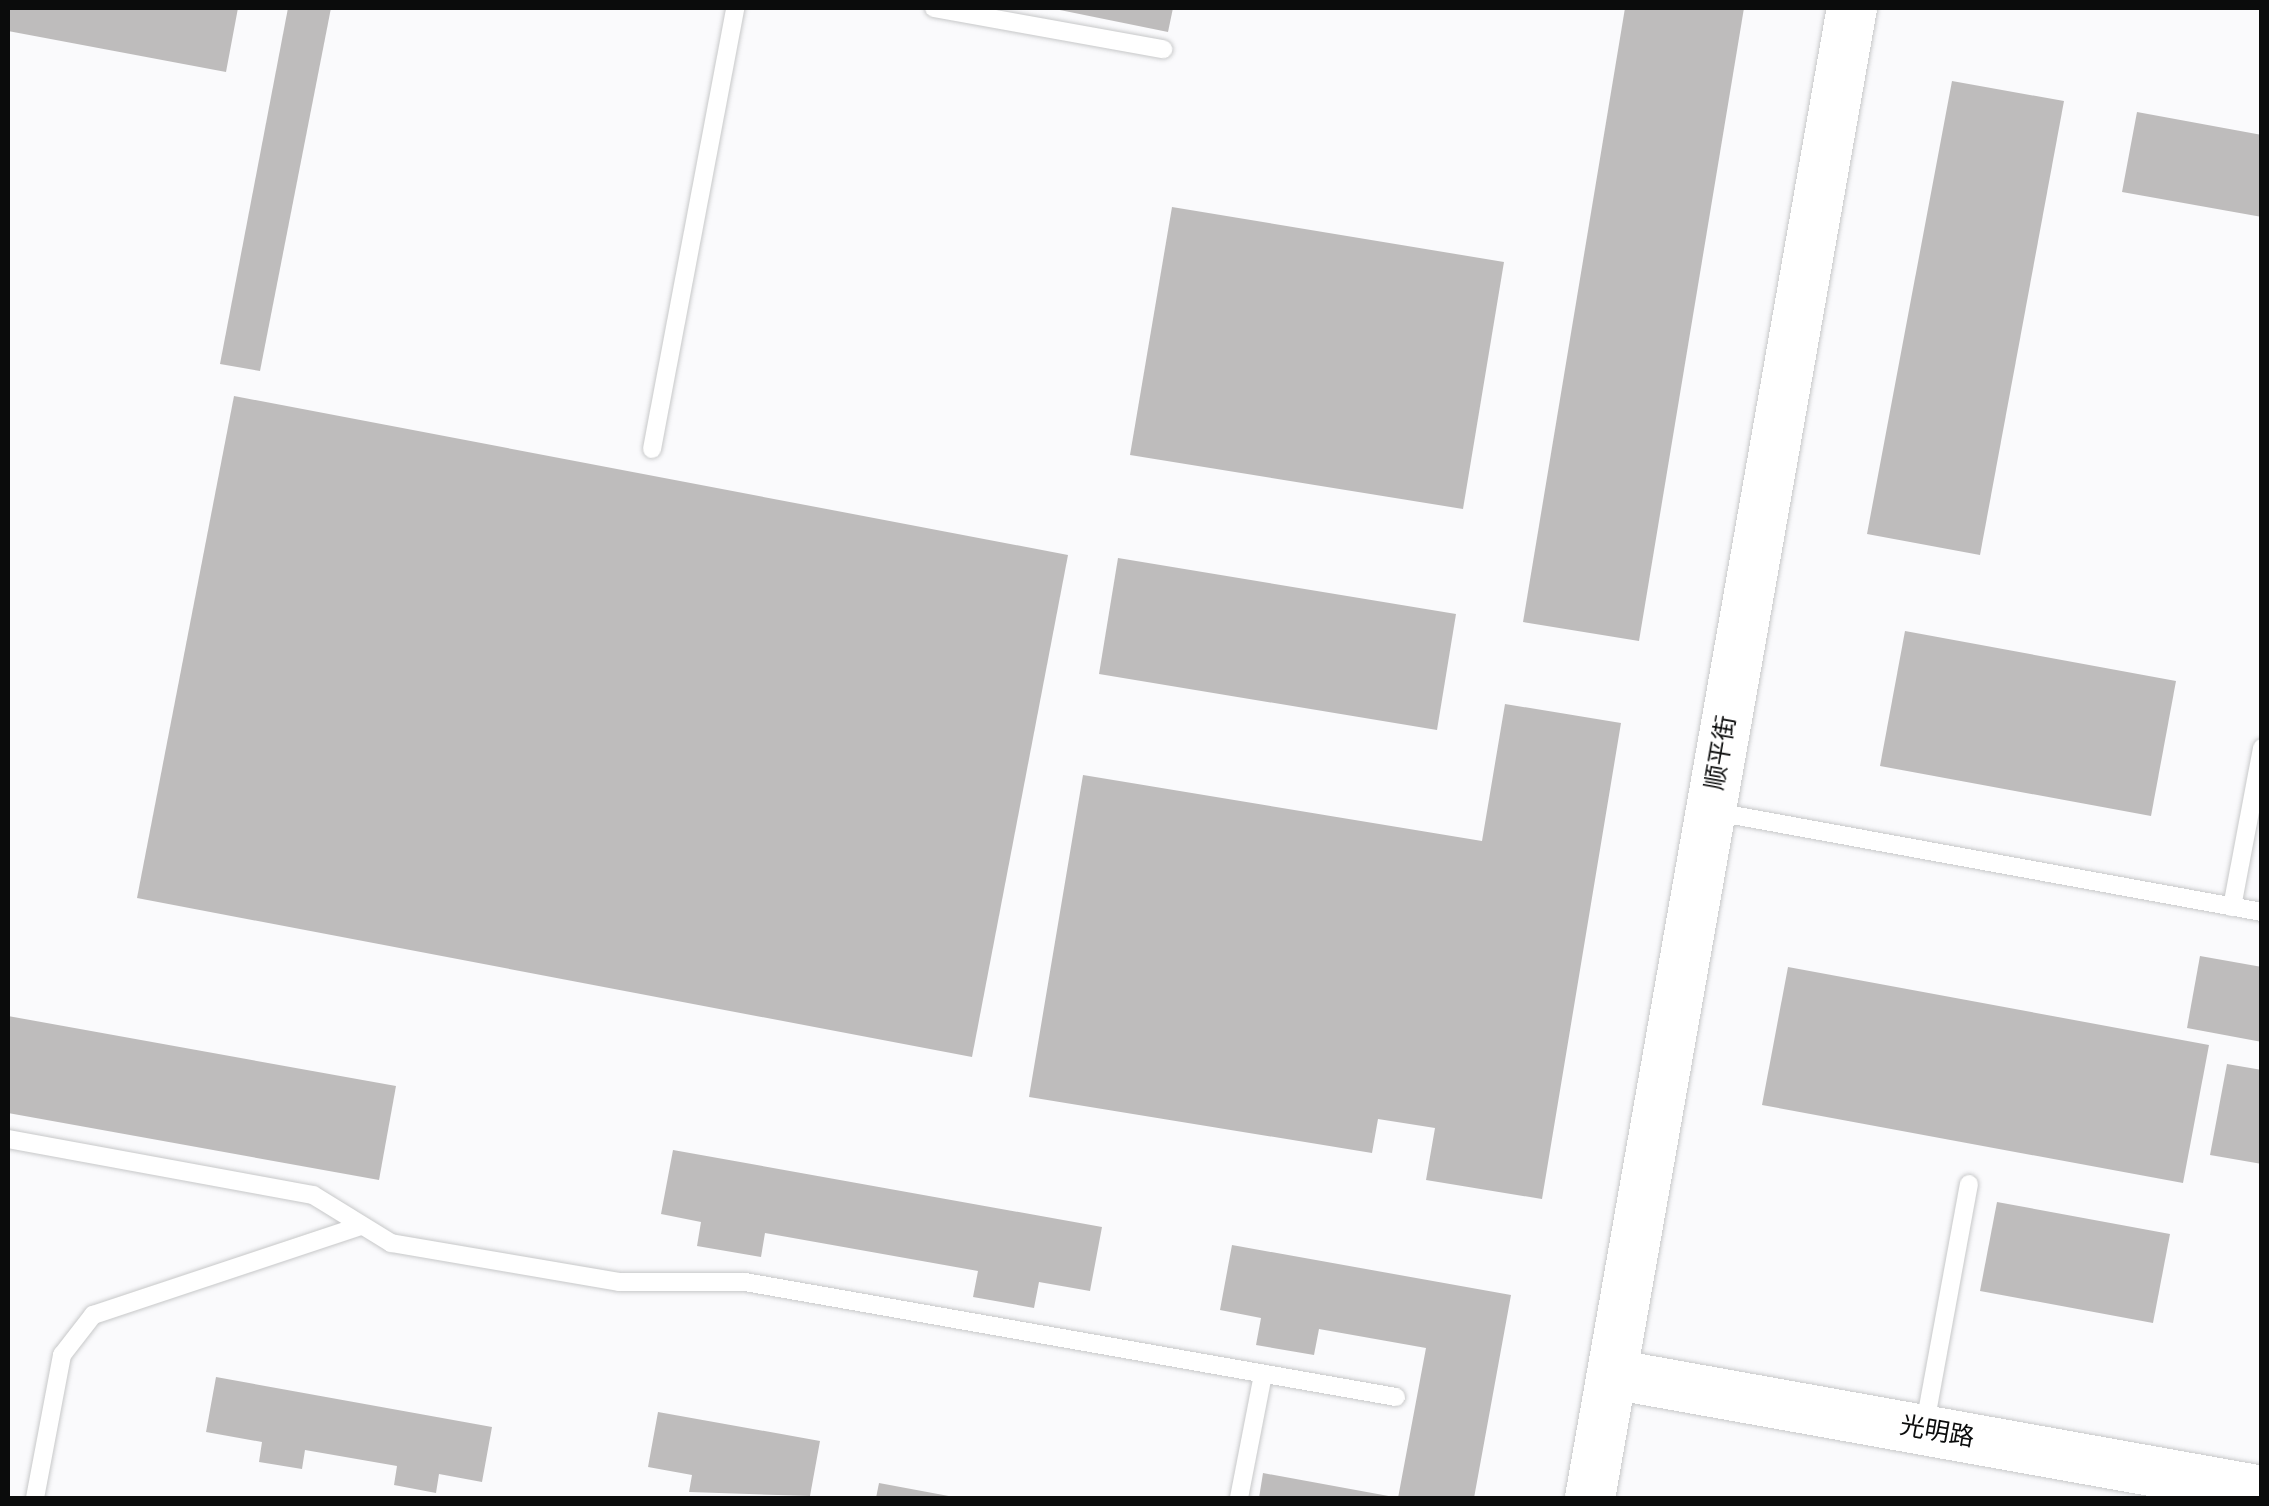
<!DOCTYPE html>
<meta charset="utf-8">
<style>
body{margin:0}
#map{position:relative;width:2269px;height:1506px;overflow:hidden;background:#fafafc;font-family:Roboto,"Noto Sans SC",sans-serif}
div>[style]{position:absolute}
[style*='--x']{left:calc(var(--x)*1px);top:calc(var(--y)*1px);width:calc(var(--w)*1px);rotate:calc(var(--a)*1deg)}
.building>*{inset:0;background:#bebcbc}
.roads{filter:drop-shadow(0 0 2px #c7c8c9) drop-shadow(0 0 2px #c7c8c9)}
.lane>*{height:18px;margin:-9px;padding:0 9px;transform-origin:9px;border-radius:9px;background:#fff}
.secondary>*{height:50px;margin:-25px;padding:0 25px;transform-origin:25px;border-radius:25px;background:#fff}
span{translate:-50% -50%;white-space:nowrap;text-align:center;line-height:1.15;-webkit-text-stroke:8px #fff;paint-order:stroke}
.street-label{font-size:25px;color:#0b0c0c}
.frame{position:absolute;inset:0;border:10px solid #0b0c0c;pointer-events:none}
</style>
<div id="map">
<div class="building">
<i style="clip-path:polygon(8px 8px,238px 8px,226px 72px,8px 31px)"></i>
<i style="clip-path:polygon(288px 8px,331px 8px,260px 371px,220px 364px)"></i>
<i style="clip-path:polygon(1050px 8px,1173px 8px,1168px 32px)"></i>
<i style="clip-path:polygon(1625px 8px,1744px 8px,1639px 641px,1523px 622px)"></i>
<i style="clip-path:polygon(1952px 81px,2064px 101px,1980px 555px,1867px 534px)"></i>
<i style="clip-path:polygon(2137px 112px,2262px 135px,2262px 217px,2122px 192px)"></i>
<i style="clip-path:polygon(1172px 207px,1504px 262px,1463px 509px,1130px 455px)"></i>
<i style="clip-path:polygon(234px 396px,1068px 555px,972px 1057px,137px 898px)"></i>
<i style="clip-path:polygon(1118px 558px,1456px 614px,1437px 730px,1099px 674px)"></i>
<i style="clip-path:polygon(1905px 631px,2176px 681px,2151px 816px,1880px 766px)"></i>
<i style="clip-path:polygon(1505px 704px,1621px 723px,1542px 1199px,1426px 1180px,1435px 1128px,1378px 1119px,1372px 1153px,1029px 1097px,1083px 775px,1482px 841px)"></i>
<i style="clip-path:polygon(2200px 956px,2262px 967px,2262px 1042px,2187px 1028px)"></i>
<i style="clip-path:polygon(1788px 967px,2209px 1045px,2183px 1183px,1762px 1105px)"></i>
<i style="clip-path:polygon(8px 1016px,396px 1086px,379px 1180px,8px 1113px)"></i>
<i style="clip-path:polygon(2227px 1064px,2262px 1070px,2262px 1164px,2210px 1155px)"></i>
<i style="clip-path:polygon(673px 1150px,1102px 1227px,1090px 1291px,1039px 1282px,1034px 1308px,973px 1297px,978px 1271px,765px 1233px,761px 1257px,697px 1246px,701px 1222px,661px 1214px)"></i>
<i style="clip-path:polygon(1997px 1202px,2170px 1234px,2153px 1323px,1980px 1291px)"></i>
<i style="clip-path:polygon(1232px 1245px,1511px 1295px,1474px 1498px,1398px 1498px,1426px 1348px,1319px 1329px,1314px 1355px,1256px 1345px,1261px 1318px,1220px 1310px)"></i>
<i style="clip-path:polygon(216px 1377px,492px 1427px,482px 1482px,439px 1474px,436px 1493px,394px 1485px,397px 1466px,305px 1450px,302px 1469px,259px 1462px,262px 1442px,206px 1432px)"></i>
<i style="clip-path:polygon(658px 1412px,820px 1441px,810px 1496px,689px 1492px,692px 1475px,648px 1467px)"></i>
<i style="clip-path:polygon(1263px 1473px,1394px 1497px,1394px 1498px,1259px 1498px)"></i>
<i style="clip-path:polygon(879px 1483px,954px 1497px,954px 1498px,876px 1498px)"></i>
</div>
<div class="roads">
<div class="lane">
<i style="--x:934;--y:8;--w:233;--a:10.2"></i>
<i style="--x:652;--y:449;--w:449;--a:-79.3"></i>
<i style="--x:1716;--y:812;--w:555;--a:10.38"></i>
<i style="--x:2232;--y:907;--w:162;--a:-79.3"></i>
<i style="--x:8;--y:1139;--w:310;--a:10.4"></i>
<i style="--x:313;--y:1195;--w:92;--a:31.6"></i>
<i style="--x:391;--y:1243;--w:231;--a:9.7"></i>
<i style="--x:619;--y:1282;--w:126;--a:0"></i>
<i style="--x:745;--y:1282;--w:661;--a:10.02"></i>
<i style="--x:1924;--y:1429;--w:249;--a:-79.6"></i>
<i style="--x:35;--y:1498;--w:146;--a:-79.3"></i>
<i style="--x:62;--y:1355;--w:51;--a:-52.2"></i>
<i style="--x:93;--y:1315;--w:282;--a:-18.4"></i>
<i style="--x:1239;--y:1498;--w:126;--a:-79"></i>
</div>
<div class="secondary">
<i style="--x:1612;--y:1374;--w:660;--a:10.2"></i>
<i style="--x:1590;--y:1498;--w:1513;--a:-80.03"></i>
</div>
</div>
<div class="street-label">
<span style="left:1721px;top:753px;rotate:-80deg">顺平街</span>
<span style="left:1937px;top:1432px;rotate:10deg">光明路</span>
</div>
<div class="frame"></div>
</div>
